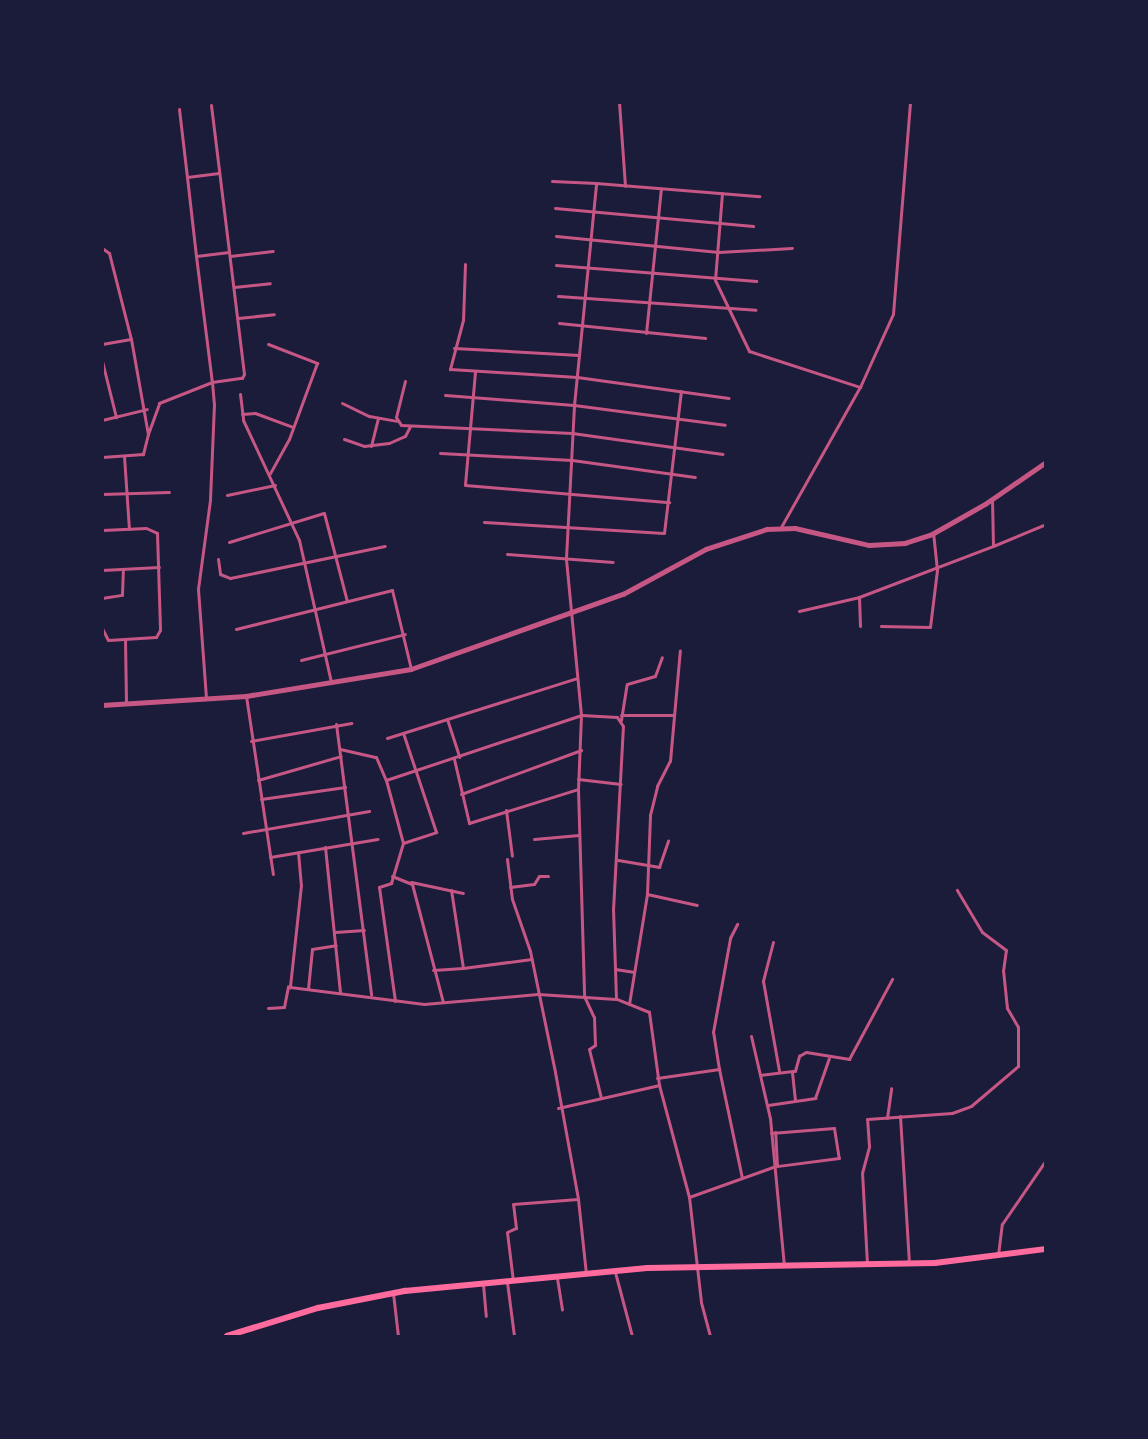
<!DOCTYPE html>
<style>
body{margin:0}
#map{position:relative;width:1148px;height:1439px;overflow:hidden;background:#1b1b3a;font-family:"Varela Round",sans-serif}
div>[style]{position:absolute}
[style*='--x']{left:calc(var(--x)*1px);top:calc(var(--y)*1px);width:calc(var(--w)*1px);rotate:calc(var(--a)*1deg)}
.minor>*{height:3px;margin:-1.5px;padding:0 1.5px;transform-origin:1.5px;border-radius:1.5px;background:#c65784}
.tertiary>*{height:4.5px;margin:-2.25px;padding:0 2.25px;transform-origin:2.25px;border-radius:2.25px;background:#c65784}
.trunk>*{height:5.5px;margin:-2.75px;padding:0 2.75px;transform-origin:2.75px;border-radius:2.75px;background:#ff6b9d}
span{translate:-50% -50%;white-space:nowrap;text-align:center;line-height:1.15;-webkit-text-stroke:4px #1b1b3a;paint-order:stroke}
.frame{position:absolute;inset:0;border:104px solid #1b1b3a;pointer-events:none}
</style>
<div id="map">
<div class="minor">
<i style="--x:619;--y:102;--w:84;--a:85.9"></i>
<i style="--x:211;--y:105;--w:148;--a:83"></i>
<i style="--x:179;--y:109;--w:68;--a:83.3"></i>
<i style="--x:552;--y:181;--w:44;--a:2.6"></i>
<i style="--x:722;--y:193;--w:87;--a:94.6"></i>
<i style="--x:715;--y:280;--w:79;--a:64.4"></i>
<i style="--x:749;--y:351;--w:117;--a:18"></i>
<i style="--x:555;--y:208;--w:199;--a:5.2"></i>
<i style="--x:556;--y:236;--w:163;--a:5.6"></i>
<i style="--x:718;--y:252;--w:74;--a:-3.1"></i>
<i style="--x:102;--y:248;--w:9;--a:36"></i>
<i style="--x:109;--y:253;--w:89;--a:75.7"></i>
<i style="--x:131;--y:339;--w:97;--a:79.9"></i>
<i style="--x:148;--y:434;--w:21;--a:104"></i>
<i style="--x:143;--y:454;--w:41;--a:175.8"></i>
<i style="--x:196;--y:256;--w:80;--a:-96.5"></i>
<i style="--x:187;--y:177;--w:32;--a:-7"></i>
<i style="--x:230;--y:256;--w:43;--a:-6.6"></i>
<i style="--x:465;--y:264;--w:56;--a:92"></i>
<i style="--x:463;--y:320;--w:51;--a:104.9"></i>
<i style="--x:450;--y:369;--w:127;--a:3.6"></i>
<i style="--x:577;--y:377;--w:153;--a:7.9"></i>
<i style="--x:556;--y:265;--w:201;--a:4.6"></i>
<i style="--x:234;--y:287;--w:36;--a:-6"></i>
<i style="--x:558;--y:296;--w:198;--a:4"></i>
<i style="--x:238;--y:318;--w:36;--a:-6"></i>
<i style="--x:559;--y:323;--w:147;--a:5.9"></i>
<i style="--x:646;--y:333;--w:145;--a:-84.1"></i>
<i style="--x:102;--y:344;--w:29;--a:-10"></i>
<i style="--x:268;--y:344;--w:53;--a:21.2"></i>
<i style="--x:317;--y:363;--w:81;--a:110.2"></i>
<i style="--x:289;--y:439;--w:39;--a:119"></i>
<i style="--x:454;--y:348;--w:125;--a:3.2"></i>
<i style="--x:102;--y:361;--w:58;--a:76"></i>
<i style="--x:475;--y:372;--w:113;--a:95.1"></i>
<i style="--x:465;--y:485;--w:205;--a:4.8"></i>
<i style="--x:405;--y:381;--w:37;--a:104"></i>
<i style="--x:396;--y:417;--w:9;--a:58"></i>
<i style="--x:401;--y:425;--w:171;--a:2.7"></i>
<i style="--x:572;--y:433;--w:152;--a:7.9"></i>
<i style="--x:240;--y:394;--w:26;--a:83"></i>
<i style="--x:243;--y:420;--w:132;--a:65"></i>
<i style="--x:299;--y:540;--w:146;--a:77.3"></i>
<i style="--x:445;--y:395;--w:129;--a:4.4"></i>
<i style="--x:574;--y:405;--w:152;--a:7.5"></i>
<i style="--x:342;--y:403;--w:30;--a:26"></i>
<i style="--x:369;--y:416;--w:28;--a:10"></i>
<i style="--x:242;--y:414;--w:13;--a:-4"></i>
<i style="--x:255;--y:413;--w:40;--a:20.2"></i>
<i style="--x:102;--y:420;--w:46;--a:-13.7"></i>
<i style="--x:148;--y:434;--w:33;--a:-70"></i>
<i style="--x:159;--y:403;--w:57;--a:-21.6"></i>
<i style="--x:212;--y:382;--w:30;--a:-8"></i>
<i style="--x:242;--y:378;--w:4;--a:-63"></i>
<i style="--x:244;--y:374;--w:123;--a:-97"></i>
<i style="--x:229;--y:252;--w:33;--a:173"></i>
<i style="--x:196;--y:256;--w:127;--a:82.8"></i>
<i style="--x:212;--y:382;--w:22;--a:85"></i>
<i style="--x:214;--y:404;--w:96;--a:92.4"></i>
<i style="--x:210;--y:500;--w:90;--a:97.7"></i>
<i style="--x:198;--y:589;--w:109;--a:85.8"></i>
<i style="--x:344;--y:439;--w:21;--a:19"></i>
<i style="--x:364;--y:446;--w:25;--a:-7"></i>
<i style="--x:389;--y:443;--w:17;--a:-24"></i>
<i style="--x:405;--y:436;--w:11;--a:-63"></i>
<i style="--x:371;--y:446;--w:29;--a:-76"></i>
<i style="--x:440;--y:453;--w:132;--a:3"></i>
<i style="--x:572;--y:460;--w:124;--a:7.9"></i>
<i style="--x:124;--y:456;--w:73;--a:86.1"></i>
<i style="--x:102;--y:494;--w:67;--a:-1.7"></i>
<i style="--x:227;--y:495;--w:49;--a:-11.8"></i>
<i style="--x:484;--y:522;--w:180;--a:3.5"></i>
<i style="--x:664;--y:533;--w:143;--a:-83.2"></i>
<i style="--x:781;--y:527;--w:161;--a:-60.6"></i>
<i style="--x:860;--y:387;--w:80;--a:-65.7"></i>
<i style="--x:893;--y:314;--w:213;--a:-85.4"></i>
<i style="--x:102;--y:530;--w:44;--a:-2.6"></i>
<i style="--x:146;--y:528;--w:12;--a:24"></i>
<i style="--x:157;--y:533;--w:97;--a:88.2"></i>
<i style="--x:160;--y:630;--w:8;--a:120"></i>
<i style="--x:156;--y:637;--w:48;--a:176.4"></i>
<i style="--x:108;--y:640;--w:13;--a:-117"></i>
<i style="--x:229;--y:542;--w:99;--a:-17"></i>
<i style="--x:324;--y:513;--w:91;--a:75.4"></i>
<i style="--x:993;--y:546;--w:57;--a:-22.5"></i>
<i style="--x:507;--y:554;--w:106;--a:4.3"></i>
<i style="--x:218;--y:559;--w:15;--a:82"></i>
<i style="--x:220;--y:574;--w:11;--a:22"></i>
<i style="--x:230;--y:578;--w:158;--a:-11.7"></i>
<i style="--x:102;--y:570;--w:57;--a:-3"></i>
<i style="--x:859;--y:597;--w:29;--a:88"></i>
<i style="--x:102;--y:598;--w:20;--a:-9"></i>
<i style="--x:122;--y:595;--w:26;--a:-88"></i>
<i style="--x:799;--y:611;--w:62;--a:-13.1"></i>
<i style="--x:859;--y:597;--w:143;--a:-20.8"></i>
<i style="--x:993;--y:546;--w:47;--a:-91.2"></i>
<i style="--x:881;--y:626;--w:49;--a:1.2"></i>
<i style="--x:930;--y:627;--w:57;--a:-83"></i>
<i style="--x:937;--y:570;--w:37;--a:-96"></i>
<i style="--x:236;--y:629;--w:161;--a:-14"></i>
<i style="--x:392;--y:590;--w:81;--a:76.5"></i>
<i style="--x:125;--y:639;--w:63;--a:89.1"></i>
<i style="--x:301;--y:660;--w:107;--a:-14"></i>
<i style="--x:246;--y:696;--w:180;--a:81.4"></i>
<i style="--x:621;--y:715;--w:53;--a:0"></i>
<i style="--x:447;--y:719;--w:40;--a:72"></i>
<i style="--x:621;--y:720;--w:36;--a:-81"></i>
<i style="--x:627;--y:684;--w:29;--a:-16"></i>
<i style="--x:655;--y:676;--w:20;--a:-70"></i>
<i style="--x:336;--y:724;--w:273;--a:82.6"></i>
<i style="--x:387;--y:738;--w:199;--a:-17.5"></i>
<i style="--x:251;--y:741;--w:102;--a:-10.2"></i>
<i style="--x:340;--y:749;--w:37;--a:13"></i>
<i style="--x:376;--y:757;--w:25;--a:67"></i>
<i style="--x:454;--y:759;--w:66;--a:76.8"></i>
<i style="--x:469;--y:823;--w:114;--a:-17.3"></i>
<i style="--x:578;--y:779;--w:43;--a:6.6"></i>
<i style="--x:258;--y:780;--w:86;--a:-16.1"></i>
<i style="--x:461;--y:794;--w:128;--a:-20.1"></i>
<i style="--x:261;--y:799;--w:85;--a:-8.1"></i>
<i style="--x:506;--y:810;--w:46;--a:82.6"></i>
<i style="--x:243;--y:833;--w:128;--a:-9.9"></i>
<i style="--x:534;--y:839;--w:45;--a:-5.1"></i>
<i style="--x:403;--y:843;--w:65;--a:-105.1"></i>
<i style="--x:386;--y:780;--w:206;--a:-18.4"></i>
<i style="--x:581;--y:715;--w:74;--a:92.3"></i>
<i style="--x:578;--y:789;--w:207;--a:88.3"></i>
<i style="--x:584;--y:996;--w:23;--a:65"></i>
<i style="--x:594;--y:1017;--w:28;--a:88"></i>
<i style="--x:595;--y:1045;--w:7;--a:146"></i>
<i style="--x:589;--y:1049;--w:50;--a:76.2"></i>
<i style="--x:325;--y:847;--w:146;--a:84.1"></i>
<i style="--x:298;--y:852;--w:33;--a:85"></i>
<i style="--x:301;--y:885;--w:103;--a:96.2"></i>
<i style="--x:290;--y:987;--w:135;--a:7.2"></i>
<i style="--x:424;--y:1004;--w:114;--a:-5"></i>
<i style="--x:538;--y:994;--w:78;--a:3.7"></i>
<i style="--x:270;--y:857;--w:109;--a:-9.5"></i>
<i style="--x:507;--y:859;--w:40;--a:82.9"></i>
<i style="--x:512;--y:899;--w:55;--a:70.9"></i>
<i style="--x:530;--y:951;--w:124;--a:78.3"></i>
<i style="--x:555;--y:1072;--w:129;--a:79.7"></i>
<i style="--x:578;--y:1199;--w:75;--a:83.9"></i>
<i style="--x:618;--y:860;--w:42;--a:9.7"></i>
<i style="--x:659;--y:867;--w:28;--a:-71"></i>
<i style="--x:392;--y:876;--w:22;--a:22"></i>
<i style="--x:412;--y:884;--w:122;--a:75.3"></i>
<i style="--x:411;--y:882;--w:53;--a:11.9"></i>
<i style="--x:510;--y:887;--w:24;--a:-7"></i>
<i style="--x:534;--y:884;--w:9;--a:-58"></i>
<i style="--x:539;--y:876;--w:9;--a:0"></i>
<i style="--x:647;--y:894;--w:51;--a:12.4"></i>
<i style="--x:335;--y:932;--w:29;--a:-4"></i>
<i style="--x:773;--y:942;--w:40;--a:104.4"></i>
<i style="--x:763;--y:981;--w:91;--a:79.9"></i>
<i style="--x:463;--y:968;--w:69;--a:-7.5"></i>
<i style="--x:615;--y:969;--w:18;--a:9"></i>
<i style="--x:433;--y:970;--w:30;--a:-4"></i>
<i style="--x:463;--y:968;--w:79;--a:-98.7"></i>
<i style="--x:308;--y:989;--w:40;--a:-84.3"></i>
<i style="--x:312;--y:949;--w:24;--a:-9"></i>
<i style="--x:395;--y:1001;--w:115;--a:-98"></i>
<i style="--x:379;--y:887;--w:13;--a:-18"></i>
<i style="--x:391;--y:883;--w:42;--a:-73.3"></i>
<i style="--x:403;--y:843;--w:35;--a:-18"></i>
<i style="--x:436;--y:832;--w:104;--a:-108.4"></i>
<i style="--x:629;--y:1004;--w:111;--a:-80.7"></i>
<i style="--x:647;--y:894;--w:79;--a:-87.8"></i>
<i style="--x:650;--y:815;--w:30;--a:-76"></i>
<i style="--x:657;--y:786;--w:28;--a:-63"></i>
<i style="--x:670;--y:761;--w:111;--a:-84.9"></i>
<i style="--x:268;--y:1008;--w:16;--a:-4"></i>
<i style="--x:284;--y:1007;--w:21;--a:-79"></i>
<i style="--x:751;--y:1036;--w:84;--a:77"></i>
<i style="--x:770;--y:1118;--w:148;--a:84.6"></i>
<i style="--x:719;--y:1069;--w:37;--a:-99"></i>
<i style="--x:713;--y:1032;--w:96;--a:-79.7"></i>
<i style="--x:730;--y:938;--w:16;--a:-63"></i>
<i style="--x:792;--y:1072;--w:28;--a:84"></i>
<i style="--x:760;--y:1075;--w:35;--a:-7"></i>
<i style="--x:795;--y:1071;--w:16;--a:-75"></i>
<i style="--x:799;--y:1056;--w:8;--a:-30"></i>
<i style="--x:806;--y:1052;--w:44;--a:9.2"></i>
<i style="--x:849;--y:1059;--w:91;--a:-61.7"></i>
<i style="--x:657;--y:1078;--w:63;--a:-8.3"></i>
<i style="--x:719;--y:1069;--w:111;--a:78.1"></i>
<i style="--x:768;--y:1105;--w:48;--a:-8.5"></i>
<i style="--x:815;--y:1098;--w:42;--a:-70.7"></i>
<i style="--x:558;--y:1108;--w:104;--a:-12.8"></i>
<i style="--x:900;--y:1116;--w:147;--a:86.5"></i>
<i style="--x:887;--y:1118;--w:30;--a:-82"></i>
<i style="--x:771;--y:1133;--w:63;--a:-4.5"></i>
<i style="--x:834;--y:1128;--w:30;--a:81"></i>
<i style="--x:839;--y:1158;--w:63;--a:172.6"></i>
<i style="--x:777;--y:1166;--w:34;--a:-93"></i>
<i style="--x:689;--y:1197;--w:89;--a:-19.7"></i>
<i style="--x:998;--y:1255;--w:31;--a:-83"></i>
<i style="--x:1002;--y:1224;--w:78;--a:-55.5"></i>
<i style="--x:867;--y:1264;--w:91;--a:-93.1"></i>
<i style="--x:862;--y:1173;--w:28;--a:-75"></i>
<i style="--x:869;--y:1146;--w:27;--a:-94"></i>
<i style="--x:867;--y:1119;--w:85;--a:-4"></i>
<i style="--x:952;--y:1113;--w:20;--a:-20"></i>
<i style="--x:971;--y:1106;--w:62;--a:-40.4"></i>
<i style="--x:1018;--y:1066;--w:39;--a:-90"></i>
<i style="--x:1018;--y:1027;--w:22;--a:-120"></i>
<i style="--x:1007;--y:1008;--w:37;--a:-96"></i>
<i style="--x:1003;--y:971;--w:21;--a:-82"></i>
<i style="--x:1006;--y:950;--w:30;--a:-143"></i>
<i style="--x:982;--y:932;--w:49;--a:-120.8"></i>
<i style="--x:615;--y:1272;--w:66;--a:75.1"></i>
<i style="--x:557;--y:1278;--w:32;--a:81"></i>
<i style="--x:513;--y:1281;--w:49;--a:-97"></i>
<i style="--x:507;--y:1232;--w:10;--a:-24"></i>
<i style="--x:516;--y:1228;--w:24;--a:-97"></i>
<i style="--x:513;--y:1204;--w:65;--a:-4.4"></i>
<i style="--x:507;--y:1282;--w:54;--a:82.6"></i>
<i style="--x:483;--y:1284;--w:32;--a:85"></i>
<i style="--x:393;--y:1293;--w:43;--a:83.4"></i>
<i style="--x:710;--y:1336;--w:35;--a:-105"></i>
<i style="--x:701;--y:1302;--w:106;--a:-96.5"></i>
<i style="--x:689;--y:1197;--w:116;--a:-105"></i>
<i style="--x:659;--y:1085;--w:74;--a:-97.8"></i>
<i style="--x:649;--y:1012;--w:35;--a:-158"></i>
<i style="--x:616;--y:999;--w:89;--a:-91.9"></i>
<i style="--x:613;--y:910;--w:184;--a:-86.9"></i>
<i style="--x:623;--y:726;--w:11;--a:-124"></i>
<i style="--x:617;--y:717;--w:36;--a:-177"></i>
<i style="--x:581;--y:715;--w:158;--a:-95.5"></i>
<i style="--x:566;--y:558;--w:153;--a:-87"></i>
<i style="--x:574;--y:405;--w:223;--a:-84.3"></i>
<i style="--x:596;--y:183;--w:164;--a:4.6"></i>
</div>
<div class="tertiary">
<i style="--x:102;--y:705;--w:144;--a:-3.6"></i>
<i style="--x:246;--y:696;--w:167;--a:-9.3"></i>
<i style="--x:411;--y:669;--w:225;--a:-19.5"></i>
<i style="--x:623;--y:594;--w:94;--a:-28.5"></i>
<i style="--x:706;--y:549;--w:64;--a:-18.2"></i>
<i style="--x:767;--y:529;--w:28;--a:-2"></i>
<i style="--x:795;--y:528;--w:76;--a:12.9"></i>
<i style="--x:869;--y:545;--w:36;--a:-3"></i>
<i style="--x:905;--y:543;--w:28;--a:-18"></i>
<i style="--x:932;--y:534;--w:61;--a:-29.5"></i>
<i style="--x:985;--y:504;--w:74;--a:-34.5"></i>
</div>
<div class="trunk">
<i style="--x:227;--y:1336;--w:95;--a:-17.1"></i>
<i style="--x:318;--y:1308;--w:89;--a:-11.1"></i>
<i style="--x:405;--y:1291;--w:243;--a:-5.4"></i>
<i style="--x:647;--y:1268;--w:288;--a:-1"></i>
<i style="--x:935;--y:1263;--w:112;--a:-7.2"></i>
</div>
<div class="frame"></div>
</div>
